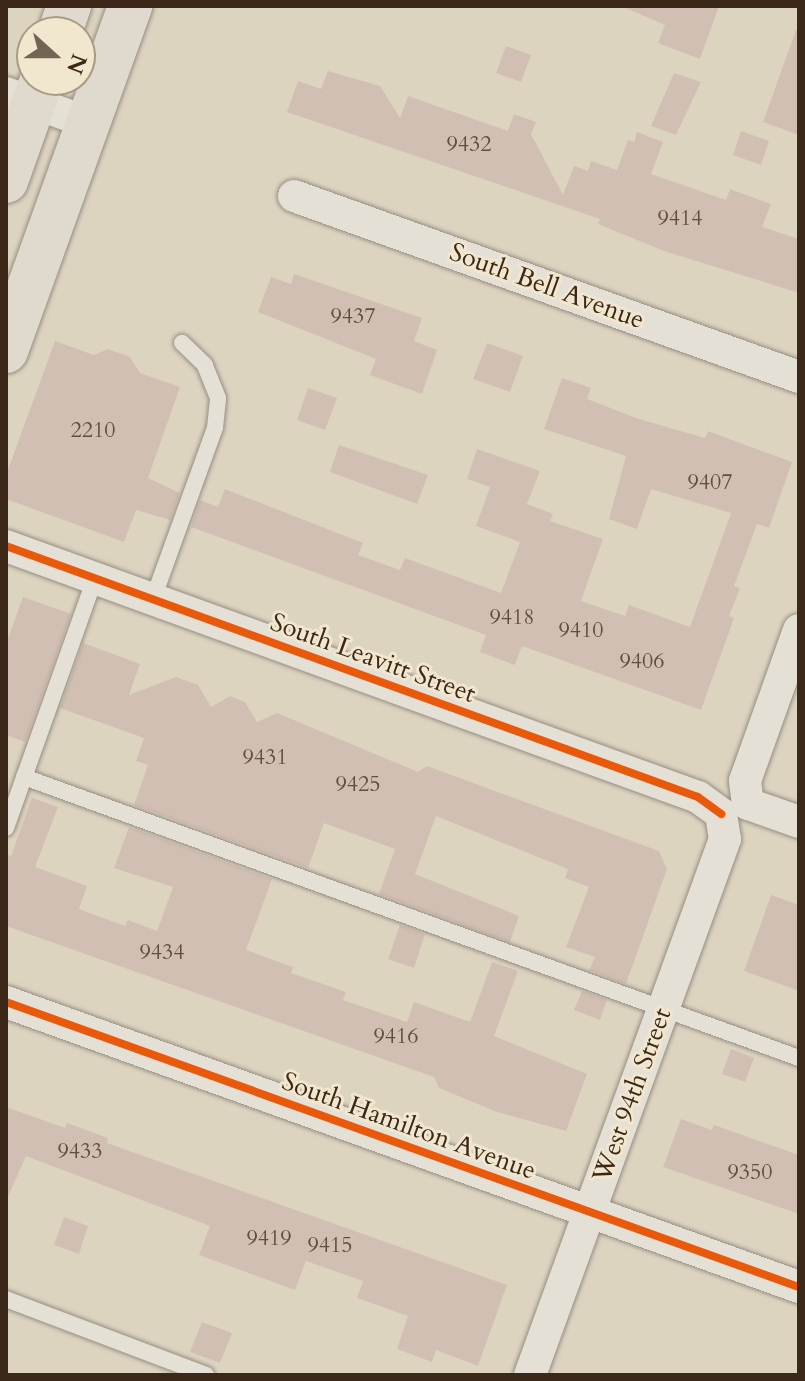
<!DOCTYPE html>
<style>
body{margin:0}
#map{position:relative;width:805px;height:1381px;overflow:hidden;background:#ddd4c0;font-family:Cardo,serif}
div>[style]{position:absolute}
[style*='--x']{left:calc(var(--x)*1px);top:calc(var(--y)*1px);width:calc(var(--w)*1px);rotate:calc(var(--a)*1deg)}
.building>*{inset:0;background:#d2bfb3}
.roads{filter:drop-shadow(0 0 2px #968e81) drop-shadow(0 0 2px #968e81)}
.service>*{height:16px;margin:-8px;padding:0 8px;transform-origin:8px;border-radius:8px;background:#e5e0d5}
.minor>*{height:32px;margin:-16px;padding:0 16px;transform-origin:16px;border-radius:16px;background:#e5e0d5}
.primary>*{height:44px;margin:-22px;padding:0 22px;transform-origin:22px;border-radius:22px;background:#e0dace}
.cycleway>*{height:8px;margin:-4px;padding:0 4px;transform-origin:4px;border-radius:4px;background:#e8590c}
span{translate:-50% -50%;white-space:nowrap;text-align:center;line-height:1.15;-webkit-text-stroke:6px #f1e6ce;paint-order:stroke}
.number-label{font-size:22px;color:#624e40}
.number-label span{-webkit-text-stroke-width:0}
.street-label{font-size:26px;color:#3c2819}
.frame{position:absolute;inset:0;border:8px solid #3c2819;pointer-events:none}
.north{position:absolute;left:16px;top:16px;width:80px;height:80px;box-sizing:border-box;background:#f1e6ce;border:2px solid #a99a86;border-radius:50%;rotate:111deg;font-size:22px;font-weight:700;line-height:32px;text-align:center;color:#3c2819}
.north::after{content:'';display:block;margin:auto;width:28px;height:36px;background:#746453;clip-path:polygon(50% 0,100% 100%,50% 72%,0 100%)}
</style>
<div id="map">
<div class="building">
<i style="clip-path:polygon(621px 6px,719px 6px,700px 59px,658px 43px,665px 25px)"></i>
<i style="clip-path:polygon(796px 30px,799px 30px,799px 135px,763px 122px)"></i>
<i style="clip-path:polygon(506px 46px,531px 55px,521px 82px,496px 73px)"></i>
<i style="clip-path:polygon(328px 71px,380px 86px,400px 118px,408px 96px,508px 131px,514px 114px,536px 122px,531px 134px,563px 195px,574px 166px,588px 171px,591px 161px,617px 170px,628px 140px,634px 142px,637px 132px,663px 142px,651px 174px,726px 200px,730px 189px,771px 204px,762px 227px,799px 239px,799px 293px,664px 251px,598px 224px,600px 219px,287px 112px,298px 81px,321px 89px)"></i>
<i style="clip-path:polygon(674px 73px,701px 82px,676px 135px,651px 126px)"></i>
<i style="clip-path:polygon(741px 131px,769px 141px,761px 165px,733px 155px)"></i>
<i style="clip-path:polygon(294px 274px,422px 318px,414px 341px,437px 350px,422px 394px,370px 375px,376px 359px,258px 312px,271px 277px,291px 284px)"></i>
<i style="clip-path:polygon(55px 341px,94px 355px,108px 349px,130px 357px,140px 373px,180px 387px,148px 478px,180px 493px,170px 520px,136px 510px,124px 542px,6px 499px,6px 475px)"></i>
<i style="clip-path:polygon(487px 343px,523px 356px,510px 392px,473px 379px)"></i>
<i style="clip-path:polygon(562px 378px,591px 388px,587px 399px,639px 419px,705px 438px,708px 431px,792px 462px,769px 528px,757px 524px,734px 586px,740px 588px,729px 616px,734px 618px,701px 710px,522px 646px,515px 665px,480px 652px,486px 635px,191px 527px,200px 500px,218px 507px,225px 489px,363px 543px,358px 555px,400px 570px,405px 558px,501px 593px,520px 542px,476px 526px,490px 487px,467px 479px,477px 449px,540px 471px,527px 504px,553px 514px,550px 521px,603px 539px,581px 601px,625px 616px,629px 605px,690px 627px,731px 513px,651px 489px,637px 529px,609px 519px,626px 456px,544px 429px)"></i>
<i style="clip-path:polygon(308px 388px,337px 398px,325px 430px,297px 420px)"></i>
<i style="clip-path:polygon(339px 445px,428px 475px,417px 504px,330px 472px)"></i>
<i style="clip-path:polygon(23px 597px,71px 614px,25px 742px,6px 735px,6px 644px)"></i>
<i style="clip-path:polygon(83px 643px,140px 664px,129px 695px,176px 677px,198px 685px,211px 707px,230px 696px,245px 702px,257px 722px,277px 713px,418px 772px,427px 766px,659px 851px,667px 869px,626px 984px,589px 970px,595px 957px,566px 947px,589px 887px,565px 878px,568px 869px,436px 816px,415px 874px,519px 916px,510px 942px,379px 894px,395px 849px,324px 823px,308px 868px,134px 805px,148px 765px,136px 761px,144px 738px,60px 708px)"></i>
<i style="clip-path:polygon(32px 798px,58px 807px,35px 867px,87px 886px,79px 909px,125px 926px,128px 920px,157px 931px,173px 887px,114px 868px,129px 827px,272px 879px,246px 950px,293px 967px,291px 973px,346px 992px,343px 1000px,407px 1022px,414px 1002px,470px 1022px,492px 962px,518px 971px,494px 1036px,587px 1074px,566px 1131px,497px 1112px,439px 1088px,434px 1077px,6px 926px,6px 854px,11px 856px)"></i>
<i style="clip-path:polygon(771px 895px,799px 905px,799px 991px,744px 971px)"></i>
<i style="clip-path:polygon(400px 925px,425px 934px,414px 968px,388px 959px)"></i>
<i style="clip-path:polygon(582px 991px,607px 1000px,600px 1020px,574px 1010px)"></i>
<i style="clip-path:polygon(731px 1049px,754px 1058px,745px 1082px,722px 1074px)"></i>
<i style="clip-path:polygon(6px 1107px,65px 1128px,67px 1123px,108px 1138px,107px 1143px,507px 1285px,478px 1366px,436px 1350px,432px 1362px,397px 1349px,408px 1316px,357px 1298px,363px 1281px,306px 1261px,295px 1290px,199px 1255px,210px 1226px,26px 1156px,6px 1201px)"></i>
<i style="clip-path:polygon(681px 1119px,712px 1130px,714px 1125px,799px 1155px,799px 1214px,663px 1167px)"></i>
<i style="clip-path:polygon(64px 1217px,88px 1226px,79px 1254px,54px 1245px)"></i>
<i style="clip-path:polygon(202px 1322px,232px 1333px,220px 1363px,190px 1352px)"></i>
</div>
<div class="roads">
<div class="service">
<i style="--x:153;--y:599;--w:182;--a:-70.1"></i>
<i style="--x:215;--y:428;--w:30;--a:-84"></i>
<i style="--x:218;--y:398;--w:35;--a:-112"></i>
<i style="--x:205;--y:365;--w:32;--a:-136"></i>
<i style="--x:24;--y:777;--w:824;--a:19.93"></i>
<i style="--x:6;--y:828;--w:265;--a:-70.4"></i>
<i style="--x:6;--y:1299;--w:214;--a:20.8"></i>
</div>
<div class="minor">
<i style="--x:6;--y:93;--w:86;--a:19.7"></i>
<i style="--x:294;--y:196;--w:536;--a:19.72"></i>
<i style="--x:6;--y:546;--w:736;--a:19.94"></i>
<i style="--x:698;--y:797;--w:29;--a:36"></i>
<i style="--x:721;--y:814;--w:25;--a:81"></i>
<i style="--x:725;--y:839;--w:570;--a:109.99"></i>
<i style="--x:799;--y:630;--w:160;--a:109.7"></i>
<i style="--x:745;--y:781;--w:23;--a:83"></i>
<i style="--x:748;--y:804;--w:54;--a:19.4"></i>
<i style="--x:6;--y:1002;--w:843;--a:19.77"></i>
</div>
<div class="primary">
<i style="--x:60;--y:32;--w:28;--a:-71"></i>
<i style="--x:6;--y:181;--w:107;--a:-70.4"></i>
<i style="--x:6;--y:351;--w:367;--a:-70.2"></i>
</div>
</div>
<div class="cycleway">
<i style="--x:6;--y:546;--w:736;--a:19.94"></i>
<i style="--x:698;--y:797;--w:29;--a:36"></i>
<i style="--x:6;--y:1002;--w:843;--a:19.77"></i>
</div>
<div class="number-label">
<span style="left:469px;top:145px">9432</span>
<span style="left:680px;top:219px">9414</span>
<span style="left:353px;top:317px">9437</span>
<span style="left:93px;top:431px">2210</span>
<span style="left:710px;top:483px">9407</span>
<span style="left:512px;top:618px">9418</span>
<span style="left:581px;top:631px">9410</span>
<span style="left:642px;top:662px">9406</span>
<span style="left:265px;top:758px">9431</span>
<span style="left:358px;top:785px">9425</span>
<span style="left:162px;top:953px">9434</span>
<span style="left:396px;top:1037px">9416</span>
<span style="left:80px;top:1152px">9433</span>
<span style="left:750px;top:1173px">9350</span>
<span style="left:269px;top:1239px">9419</span>
<span style="left:330px;top:1246px">9415</span>
</div>
<div class="street-label">
<span style="left:547px;top:286px;rotate:20deg">South Bell Avenue</span>
<span style="left:373px;top:658px;rotate:20deg">South Leavitt Street</span>
<span style="left:632px;top:1095px;rotate:-70deg">West 94th Street</span>
<span style="left:409px;top:1126px;rotate:20deg">South Hamilton Avenue</span>
</div>
<div class="frame"></div>
<div class="north">N</div>
</div>
